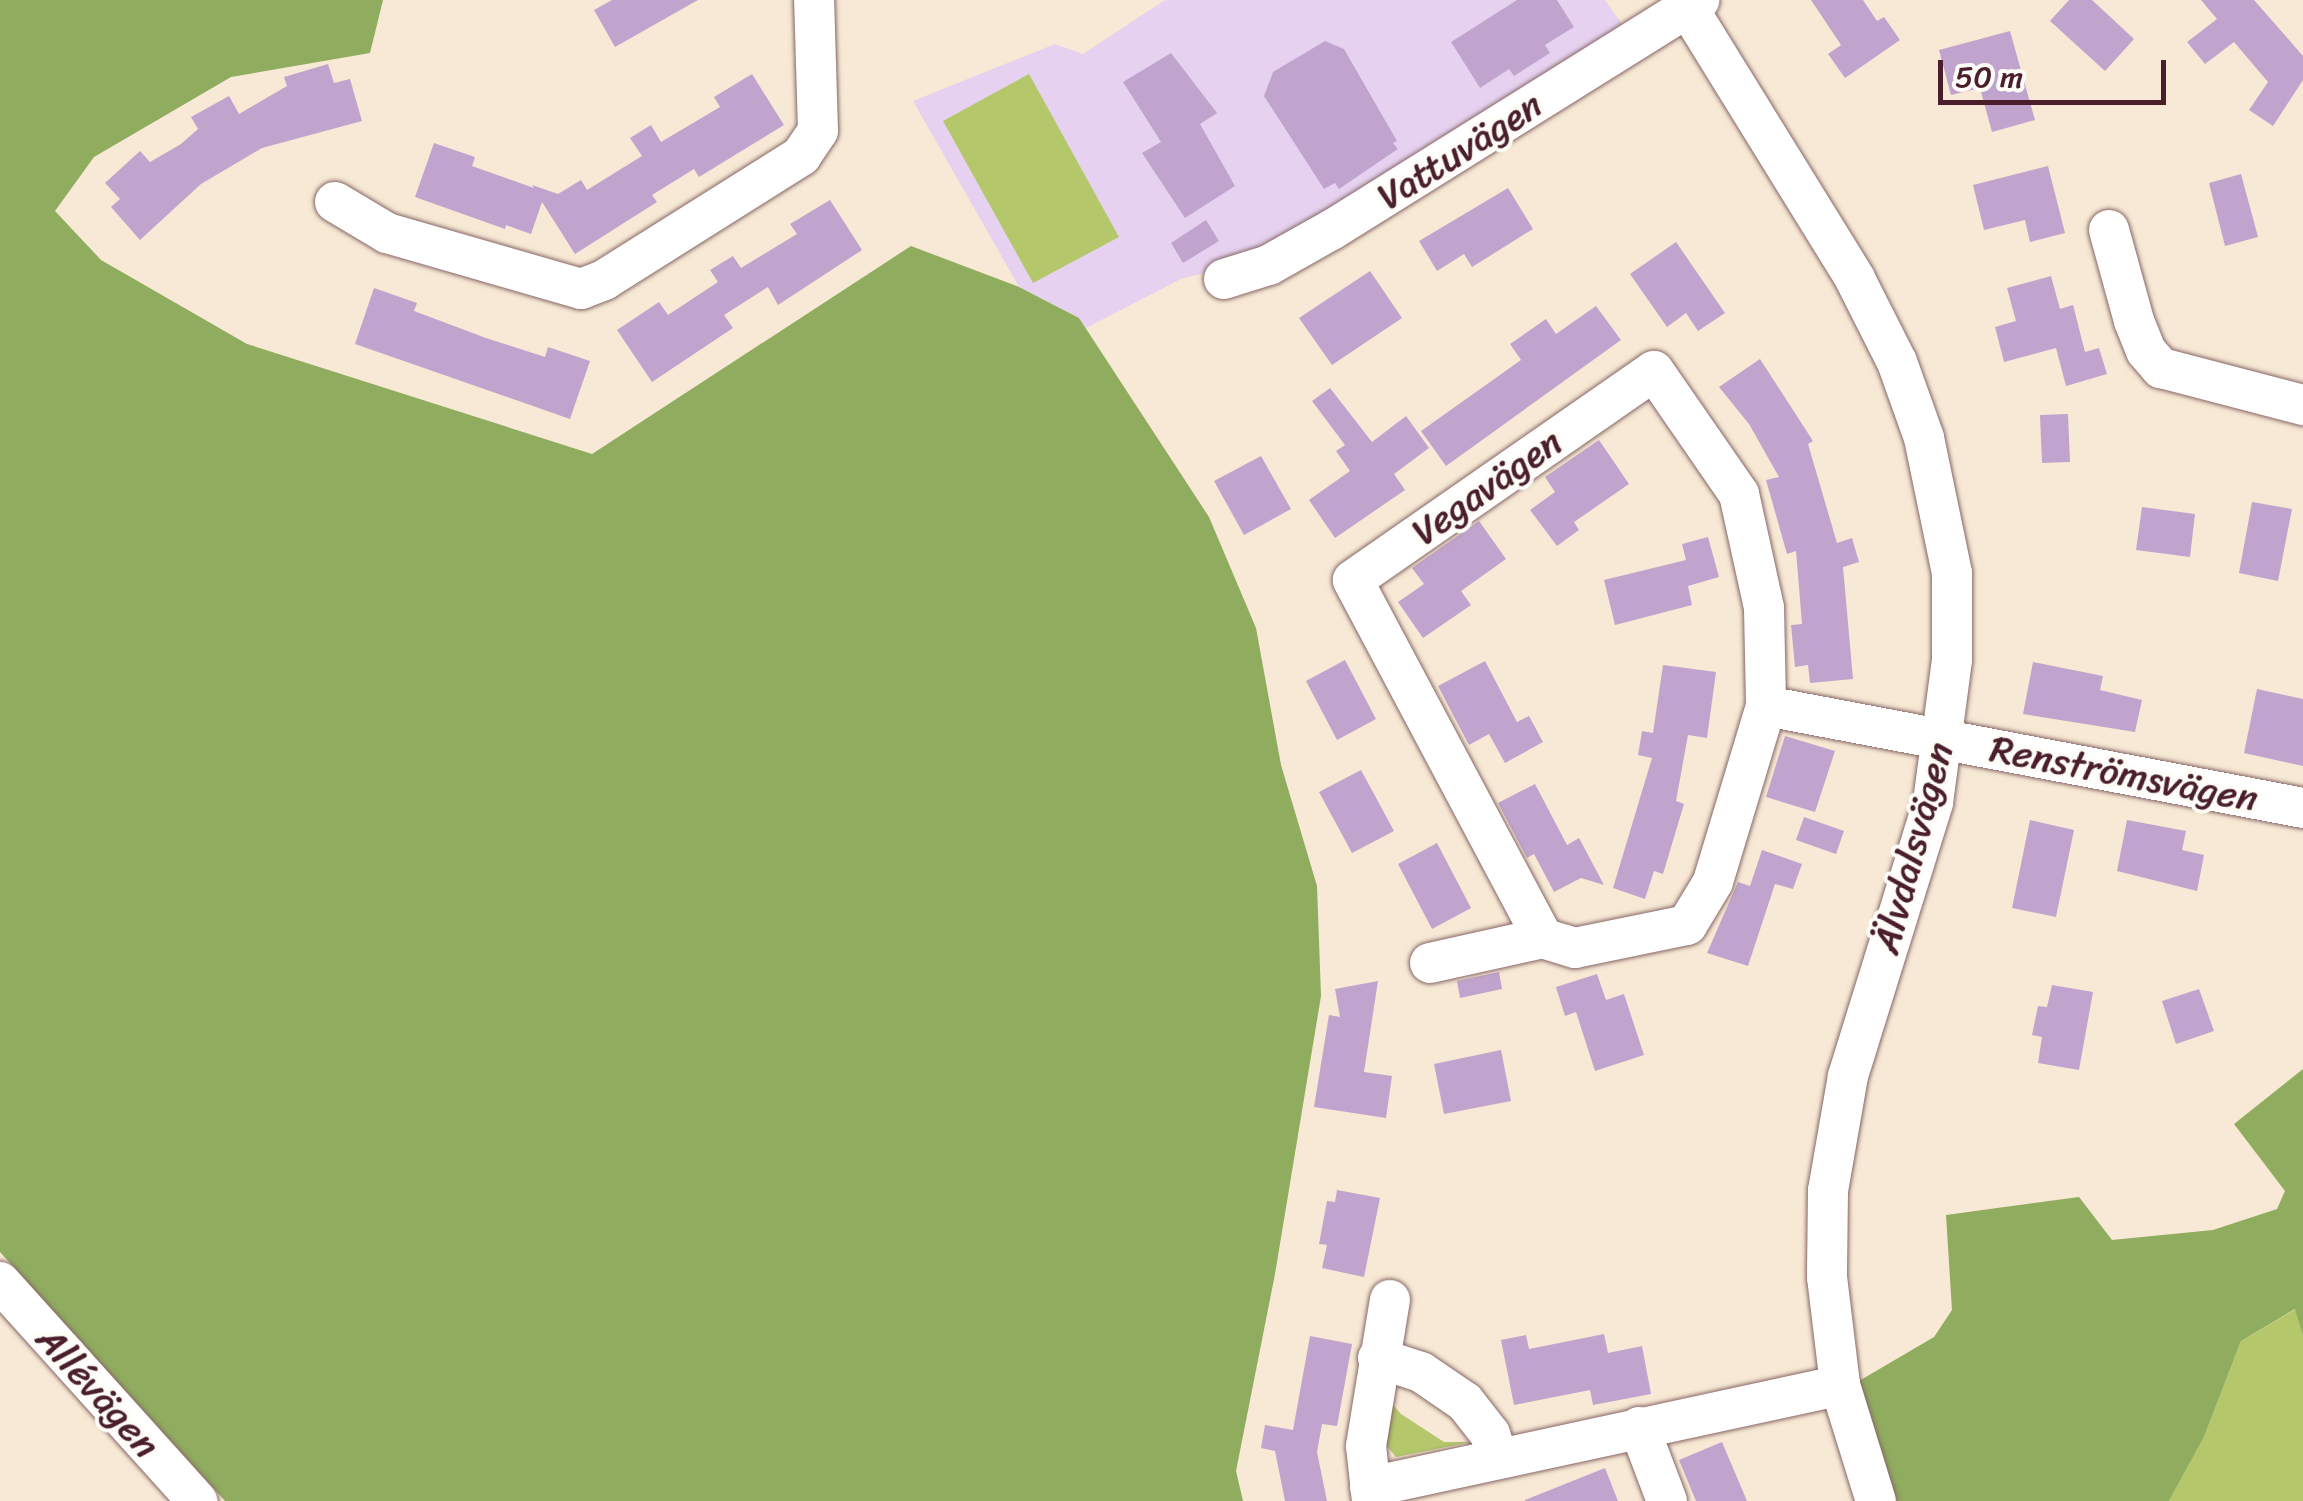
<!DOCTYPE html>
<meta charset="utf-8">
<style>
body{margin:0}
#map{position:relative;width:2303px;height:1501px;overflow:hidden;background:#f7e9d5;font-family:Sriracha,sans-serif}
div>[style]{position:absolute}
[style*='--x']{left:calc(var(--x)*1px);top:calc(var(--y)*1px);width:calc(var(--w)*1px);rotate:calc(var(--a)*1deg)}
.built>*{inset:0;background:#e6d2f0}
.green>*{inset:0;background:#b4c86b}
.forest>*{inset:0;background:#8fac5f}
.building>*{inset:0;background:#c1a4cd}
.roads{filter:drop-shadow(0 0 2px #876666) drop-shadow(0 0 2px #876666)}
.minor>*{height:40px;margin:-20px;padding:0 20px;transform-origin:20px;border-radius:20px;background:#fff}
span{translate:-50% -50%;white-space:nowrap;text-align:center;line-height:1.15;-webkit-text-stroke:8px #fdfcf7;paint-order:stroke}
.street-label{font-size:38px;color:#4a1f2b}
.scale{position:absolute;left:1938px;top:60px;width:228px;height:45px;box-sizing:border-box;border:5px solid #4a1f2b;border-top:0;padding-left:12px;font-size:30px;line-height:35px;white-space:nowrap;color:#4a1f2b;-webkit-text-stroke:8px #fdfcf7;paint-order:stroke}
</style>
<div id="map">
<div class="built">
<i style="clip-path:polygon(1165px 0,1605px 0,1629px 34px,1246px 262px,1181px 279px,1086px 328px,1079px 318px,1019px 287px,913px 101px,1055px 44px,1083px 54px)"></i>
</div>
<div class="green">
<i style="clip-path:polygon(1029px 74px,1119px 237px,1033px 283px,943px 121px)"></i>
<i style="clip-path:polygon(2296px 1309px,2303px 1336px,2303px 1501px,2169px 1501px,2204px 1437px,2241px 1341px)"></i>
<i style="clip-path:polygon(1386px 1397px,1401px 1414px,1444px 1442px,1471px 1442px,1396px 1457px,1382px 1440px)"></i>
</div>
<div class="forest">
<i style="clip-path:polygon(0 0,383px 0,370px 53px,231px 77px,94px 157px,55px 211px,101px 260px,247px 344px,592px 454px,911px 246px,1019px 287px,1079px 318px,1209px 517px,1256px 628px,1281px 765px,1317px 886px,1321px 996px,1275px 1274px,1236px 1471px,1243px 1501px,225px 1501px,0 1252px)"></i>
<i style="clip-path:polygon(2303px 1069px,2303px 1336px,2295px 1309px,2241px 1341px,2204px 1437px,2169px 1501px,1897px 1501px,1859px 1381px,1934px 1337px,1952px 1310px,1946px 1215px,2079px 1197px,2112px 1240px,2213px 1230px,2277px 1209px,2285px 1191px,2234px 1124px)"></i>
</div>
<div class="building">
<i style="clip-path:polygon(612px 0,698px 0,615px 47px,594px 10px)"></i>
<i style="clip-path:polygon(1517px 0,1557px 0,1574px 27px,1545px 45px,1550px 53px,1514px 76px,1509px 69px,1480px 88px,1451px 42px)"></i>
<i style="clip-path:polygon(1811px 0,1863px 0,1877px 21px,1884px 17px,1900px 40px,1845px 78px,1828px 54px,1841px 45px)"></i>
<i style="clip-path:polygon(2069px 0,2092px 0,2134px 39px,2105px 71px,2050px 21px)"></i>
<i style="clip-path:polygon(2201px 0,2254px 0,2303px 56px,2303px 80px,2273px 126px,2249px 110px,2268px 82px,2234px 42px,2205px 64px,2187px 42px,2217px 19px)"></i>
<i style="clip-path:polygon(2010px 31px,2035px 120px,1992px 132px,1980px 88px,1951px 95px,1939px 50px)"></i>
<i style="clip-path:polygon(1325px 41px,1344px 49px,1397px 141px,1393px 143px,1398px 149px,1339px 189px,1335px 183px,1324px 189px,1264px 96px,1273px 72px)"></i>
<i style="clip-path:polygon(1171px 53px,1217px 113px,1200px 124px,1235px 186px,1185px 218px,1142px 153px,1161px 142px,1123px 82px)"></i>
<i style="clip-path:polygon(328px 64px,334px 83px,350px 79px,362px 121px,262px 148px,201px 184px,140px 240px,111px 207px,120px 199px,105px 183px,140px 151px,150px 162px,181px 144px,198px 129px,191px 117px,229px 96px,239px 114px,287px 86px,284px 77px)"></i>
<i style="clip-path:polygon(752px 74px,784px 125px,699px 177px,694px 169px,652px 195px,657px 202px,575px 254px,542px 202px,531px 234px,506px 225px,505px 229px,415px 197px,434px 143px,475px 157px,472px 166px,534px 188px,532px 185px,558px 194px,581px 180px,587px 190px,642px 156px,630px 138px,651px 125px,661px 142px,720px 107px,714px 97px)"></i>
<i style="clip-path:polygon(2048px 166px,2065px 233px,2030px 242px,2025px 220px,1984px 230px,1973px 185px)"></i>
<i style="clip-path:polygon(2241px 174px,2258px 237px,2225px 246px,2209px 183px)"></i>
<i style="clip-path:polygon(1508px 188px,1533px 229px,1472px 267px,1464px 254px,1437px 271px,1419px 241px)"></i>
<i style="clip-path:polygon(830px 200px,862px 250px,778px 305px,768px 287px,724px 315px,733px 328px,652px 382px,617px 330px,659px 302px,668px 315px,718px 282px,710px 270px,733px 256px,741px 268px,797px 234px,790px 224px)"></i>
<i style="clip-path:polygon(1206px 220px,1219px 241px,1183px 263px,1171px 243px)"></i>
<i style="clip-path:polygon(1676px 242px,1725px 313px,1698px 331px,1686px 313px,1667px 327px,1630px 274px)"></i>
<i style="clip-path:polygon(1370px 271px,1402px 318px,1332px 365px,1299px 318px)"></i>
<i style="clip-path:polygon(2051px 276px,2060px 309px,2073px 305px,2085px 352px,2099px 348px,2107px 374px,2066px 386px,2056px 348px,2004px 362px,1995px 327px,2016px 321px,2007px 288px)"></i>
<i style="clip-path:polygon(374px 288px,417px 303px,414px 311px,486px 338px,545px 357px,548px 347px,590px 361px,570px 419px,355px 344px)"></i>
<i style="clip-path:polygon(1596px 306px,1621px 340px,1446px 466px,1421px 431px,1521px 360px,1510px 344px,1546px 319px,1556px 334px)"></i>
<i style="clip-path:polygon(1760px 359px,1813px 441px,1808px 444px,1837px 543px,1852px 538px,1859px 562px,1843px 567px,1853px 679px,1810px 683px,1808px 665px,1795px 667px,1791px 625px,1802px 624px,1796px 551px,1787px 554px,1766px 480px,1779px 477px,1749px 424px,1719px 387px)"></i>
<i style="clip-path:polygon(1330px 388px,1372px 442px,1406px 416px,1429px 448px,1394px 474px,1405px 490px,1335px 538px,1309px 500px,1350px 471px,1336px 451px,1345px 445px,1312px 401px)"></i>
<i style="clip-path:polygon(2068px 414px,2070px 462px,2042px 463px,2040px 415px)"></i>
<i style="clip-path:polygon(1599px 440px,1629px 484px,1574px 522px,1579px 530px,1557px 546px,1530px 510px,1555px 492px,1545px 477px)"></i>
<i style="clip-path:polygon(1261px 456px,1291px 509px,1244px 535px,1214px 481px)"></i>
<i style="clip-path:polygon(2252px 502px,2292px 509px,2278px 581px,2239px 573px)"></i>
<i style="clip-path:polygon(2142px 507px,2195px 514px,2190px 557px,2136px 550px)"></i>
<i style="clip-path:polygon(1479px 521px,1506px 559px,1461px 591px,1471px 605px,1423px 638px,1398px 602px,1424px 584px,1412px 568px)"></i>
<i style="clip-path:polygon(1708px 537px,1719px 577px,1688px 586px,1692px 605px,1615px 625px,1604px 580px,1686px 560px,1682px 544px)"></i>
<i style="clip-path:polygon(1345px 660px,1376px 719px,1337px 740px,1306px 681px)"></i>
<i style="clip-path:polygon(1485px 661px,1517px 722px,1529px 716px,1543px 742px,1505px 763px,1489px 734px,1469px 745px,1438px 686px)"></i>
<i style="clip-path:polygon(2033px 662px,2103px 676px,2100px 690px,2142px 700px,2135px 732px,2023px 714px)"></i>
<i style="clip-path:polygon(1663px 665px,1716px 672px,1707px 738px,1688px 735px,1676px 801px,1684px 804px,1663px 874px,1654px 871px,1645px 899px,1613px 888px,1652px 758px,1638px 755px,1642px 731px,1653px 733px)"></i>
<i style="clip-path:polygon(2257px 689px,2303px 699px,2303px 766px,2244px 753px)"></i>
<i style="clip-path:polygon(1785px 736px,1835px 751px,1815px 812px,1766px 797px)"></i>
<i style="clip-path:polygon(1361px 770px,1394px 831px,1352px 853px,1319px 792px)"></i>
<i style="clip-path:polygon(1535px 784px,1567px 845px,1579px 838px,1604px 885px,1581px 878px,1554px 892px,1534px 854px,1527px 858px,1498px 803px)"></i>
<i style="clip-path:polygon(1804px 817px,1844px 831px,1836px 854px,1796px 840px)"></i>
<i style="clip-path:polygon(2030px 820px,2074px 830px,2056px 917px,2012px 908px)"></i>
<i style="clip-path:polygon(2127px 820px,2186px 831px,2182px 850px,2204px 855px,2197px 891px,2117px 871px)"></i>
<i style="clip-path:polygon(1437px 843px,1471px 908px,1432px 929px,1398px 864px)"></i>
<i style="clip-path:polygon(1762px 850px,1802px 864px,1793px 889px,1775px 884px,1748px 966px,1707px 953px,1738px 882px,1750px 886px)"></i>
<i style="clip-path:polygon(1499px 972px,1502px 989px,1460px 998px,1457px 981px)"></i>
<i style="clip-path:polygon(1597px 974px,1606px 1000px,1624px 994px,1644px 1055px,1595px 1071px,1576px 1012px,1565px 1016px,1556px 987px)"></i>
<i style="clip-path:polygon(1378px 981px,1364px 1072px,1392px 1076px,1386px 1118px,1314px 1107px,1329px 1015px,1340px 1017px,1335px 989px)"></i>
<i style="clip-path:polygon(2052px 985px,2093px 992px,2079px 1070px,2038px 1063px,2042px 1037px,2032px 1035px,2038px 1006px,2047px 1007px)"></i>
<i style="clip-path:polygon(2199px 989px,2214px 1031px,2176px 1044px,2162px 1001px)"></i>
<i style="clip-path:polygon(1501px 1050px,1511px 1101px,1444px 1114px,1434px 1064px)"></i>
<i style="clip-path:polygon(1337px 1190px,1380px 1198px,1364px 1277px,1322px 1268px,1327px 1245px,1319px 1244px,1327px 1201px,1335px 1202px)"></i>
<i style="clip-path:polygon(1604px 1334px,1608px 1353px,1642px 1346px,1651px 1394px,1593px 1405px,1590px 1390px,1514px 1405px,1501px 1340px,1526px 1335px,1529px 1349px)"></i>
<i style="clip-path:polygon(1310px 1336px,1352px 1344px,1337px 1426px,1322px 1424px,1317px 1452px,1327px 1501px,1285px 1501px,1275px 1451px,1261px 1448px,1265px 1425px,1293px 1430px)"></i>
<i style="clip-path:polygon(1722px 1442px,1747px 1501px,1696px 1501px,1679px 1460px)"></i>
<i style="clip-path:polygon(1605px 1468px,1618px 1501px,1525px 1501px,1525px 1500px)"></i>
</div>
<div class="roads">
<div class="minor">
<i style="--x:1683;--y:0;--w:328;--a:58.3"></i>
<i style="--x:1855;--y:279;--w:93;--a:63.2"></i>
<i style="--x:1897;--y:362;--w:81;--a:70.4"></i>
<i style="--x:1924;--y:438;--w:138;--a:78.3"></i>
<i style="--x:1952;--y:573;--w:87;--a:90"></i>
<i style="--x:1952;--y:660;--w:144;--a:97.6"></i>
<i style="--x:1933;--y:803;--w:286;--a:107.3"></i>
<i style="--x:1848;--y:1076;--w:117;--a:99.9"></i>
<i style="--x:1828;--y:1191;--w:86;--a:90.7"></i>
<i style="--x:1827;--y:1277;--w:109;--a:83.1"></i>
<i style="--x:1840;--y:1385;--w:121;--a:72.8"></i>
<i style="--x:335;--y:202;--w:61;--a:30.8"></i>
<i style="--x:387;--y:233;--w:202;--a:16.1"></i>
<i style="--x:581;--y:289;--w:25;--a:-21"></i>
<i style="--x:604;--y:280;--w:233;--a:-32.2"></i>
<i style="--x:801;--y:156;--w:30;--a:-56"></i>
<i style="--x:818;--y:131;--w:131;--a:-91.7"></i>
<i style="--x:2109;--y:230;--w:94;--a:74.6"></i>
<i style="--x:2134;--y:321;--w:32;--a:68"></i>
<i style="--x:2146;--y:351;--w:23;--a:49"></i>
<i style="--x:2161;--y:368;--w:147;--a:14.6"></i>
<i style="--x:1224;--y:279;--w:47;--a:-17.3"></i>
<i style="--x:1269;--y:265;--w:73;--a:-29.4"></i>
<i style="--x:1333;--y:229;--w:432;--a:-32"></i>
<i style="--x:1654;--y:371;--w:150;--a:55.4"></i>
<i style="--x:1739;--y:494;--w:117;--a:77.6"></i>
<i style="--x:1764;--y:608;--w:98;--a:88.8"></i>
<i style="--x:1766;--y:706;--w:184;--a:106.8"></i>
<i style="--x:1713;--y:882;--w:50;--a:121.2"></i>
<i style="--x:1687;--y:925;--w:114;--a:168.4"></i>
<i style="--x:1575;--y:948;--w:34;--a:-163"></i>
<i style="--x:1543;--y:938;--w:405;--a:-118"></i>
<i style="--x:1353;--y:580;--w:366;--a:-34.8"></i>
<i style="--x:1766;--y:706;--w:547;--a:10.75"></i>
<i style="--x:1430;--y:963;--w:116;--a:-12.5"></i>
<i style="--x:0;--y:1282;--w:295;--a:48"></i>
<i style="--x:1378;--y:1358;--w:45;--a:18"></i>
<i style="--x:1421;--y:1372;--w:53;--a:34.3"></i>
<i style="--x:1465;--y:1402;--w:41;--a:52"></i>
<i style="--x:1490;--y:1434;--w:25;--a:72"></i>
<i style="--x:1639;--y:1427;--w:79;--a:69.3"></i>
<i style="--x:1370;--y:1487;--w:481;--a:-12.2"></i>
<i style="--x:1372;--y:1501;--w:55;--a:-96.2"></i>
<i style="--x:1366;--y:1446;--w:148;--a:-80.7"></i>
</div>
</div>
<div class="street-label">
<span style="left:1460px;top:151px;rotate:-32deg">Vattuvägen</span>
<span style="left:1487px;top:487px;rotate:-35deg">Vegavägen</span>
<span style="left:2124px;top:774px;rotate:11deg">Renströmsvägen</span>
<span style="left:1913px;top:848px;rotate:-75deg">Älvdalsvägen</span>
<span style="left:98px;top:1392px;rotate:48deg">Allévägen</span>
</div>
<div class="scale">50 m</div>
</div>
